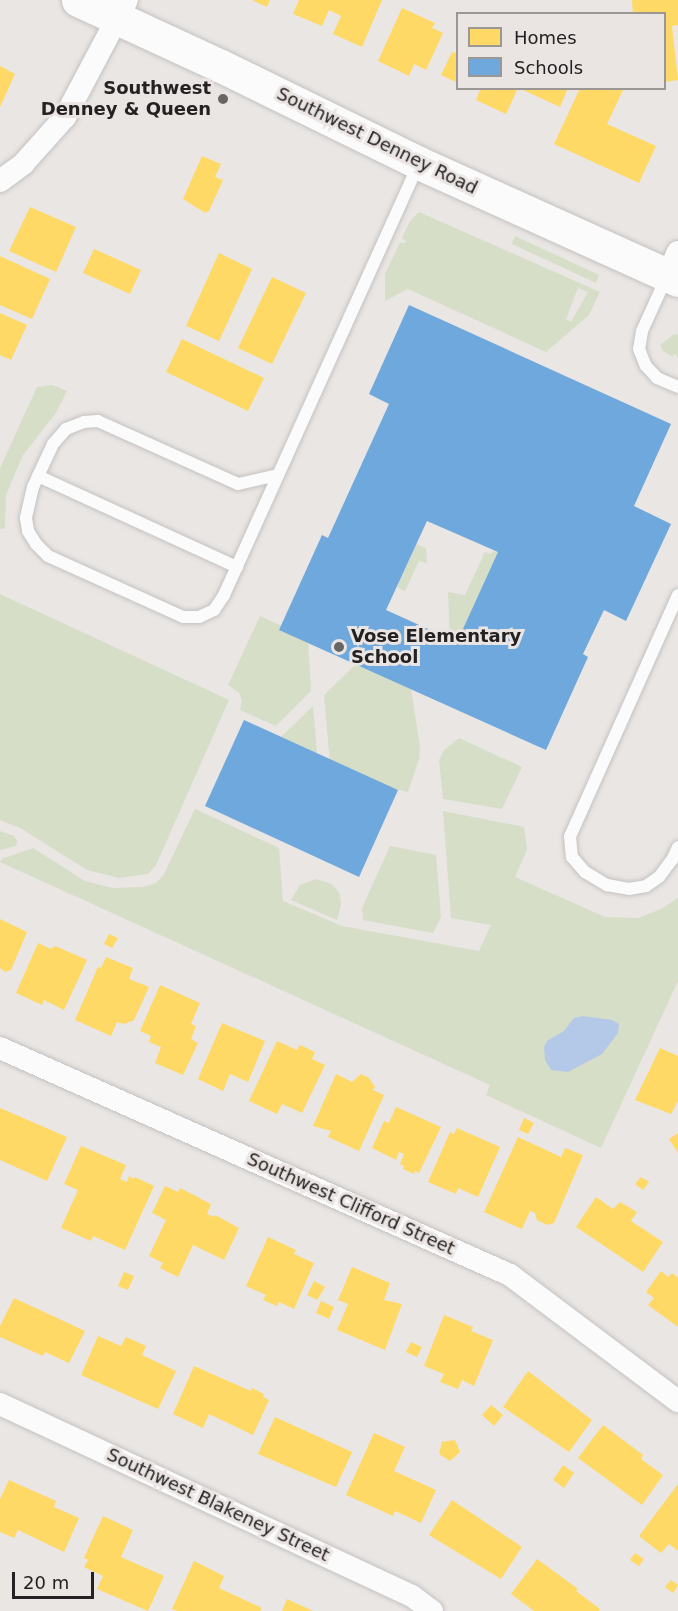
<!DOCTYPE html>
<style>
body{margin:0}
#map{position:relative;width:678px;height:1611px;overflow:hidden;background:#e9e6e4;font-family:"DejaVu Sans",sans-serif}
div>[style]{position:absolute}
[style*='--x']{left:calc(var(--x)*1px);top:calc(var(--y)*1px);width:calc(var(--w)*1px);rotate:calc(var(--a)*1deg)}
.green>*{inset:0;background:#d6dec7}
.water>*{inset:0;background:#b4c8e8}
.homes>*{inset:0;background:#ffd966}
.schools>*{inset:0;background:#6fa8dc}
.roads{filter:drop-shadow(0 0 2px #c4c2c0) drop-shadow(0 0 2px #c4c2c0)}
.lane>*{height:12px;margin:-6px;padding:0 6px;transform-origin:6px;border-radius:6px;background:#fcfbfb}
.street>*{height:22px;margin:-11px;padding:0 11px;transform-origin:11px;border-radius:11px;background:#fcfbfb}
.secondary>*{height:33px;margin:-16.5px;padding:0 16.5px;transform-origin:16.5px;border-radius:16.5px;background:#fcfbfb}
.dots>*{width:16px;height:16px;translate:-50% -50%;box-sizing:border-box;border:3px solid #eae5e3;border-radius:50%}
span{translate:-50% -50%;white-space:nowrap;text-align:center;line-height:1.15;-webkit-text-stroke:6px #eae5e3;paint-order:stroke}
.poi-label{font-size:18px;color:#232121;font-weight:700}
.right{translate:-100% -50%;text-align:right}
.left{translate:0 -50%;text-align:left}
.street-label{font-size:18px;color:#232121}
.legend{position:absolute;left:456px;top:12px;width:210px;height:78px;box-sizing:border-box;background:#eae5e3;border:2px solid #9a9795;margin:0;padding:8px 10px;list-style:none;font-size:18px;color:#232121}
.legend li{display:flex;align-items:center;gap:12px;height:30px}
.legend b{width:30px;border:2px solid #9a9795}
.scale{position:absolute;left:12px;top:1572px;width:82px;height:27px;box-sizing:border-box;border:3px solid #232121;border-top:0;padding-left:8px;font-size:18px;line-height:21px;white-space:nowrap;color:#232121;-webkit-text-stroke:4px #eae5e3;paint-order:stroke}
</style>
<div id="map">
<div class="green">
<i style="clip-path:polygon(evenodd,419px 212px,600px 292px,589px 315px,546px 352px,408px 289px,385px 301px,385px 274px,400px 242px,404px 243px,406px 241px,402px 238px,410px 221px,419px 212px,578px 288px,588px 292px,571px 322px,566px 319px,578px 288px)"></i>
<i style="clip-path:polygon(515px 236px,599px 275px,596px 283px,512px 244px)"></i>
<i style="clip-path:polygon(674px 334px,678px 335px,678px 359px,677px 356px,674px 354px,673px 357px,663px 351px,660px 345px)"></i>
<i style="clip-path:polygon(52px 385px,67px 391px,56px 413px,23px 455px,6px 495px,5px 528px,0 529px,0 468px,37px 387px)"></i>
<i style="clip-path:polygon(416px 544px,426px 548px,427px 563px,419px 561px,405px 591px,397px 587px)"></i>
<i style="clip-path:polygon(493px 551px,498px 552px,457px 642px,450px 639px,448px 592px,465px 595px,485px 552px,491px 554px)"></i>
<i style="clip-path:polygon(0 594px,229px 700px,156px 865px,148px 874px,119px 878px,87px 870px,22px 829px,0 820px)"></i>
<i style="clip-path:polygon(260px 616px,308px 638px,311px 691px,276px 726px,240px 710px,242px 701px,239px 693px,228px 685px)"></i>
<i style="clip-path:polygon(356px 664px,411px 689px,420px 746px,419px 759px,408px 792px,331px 774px,324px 695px)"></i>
<i style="clip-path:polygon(313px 706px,317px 753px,281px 737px)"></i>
<i style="clip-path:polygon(459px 738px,522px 767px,502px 809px,443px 799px,439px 760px,444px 750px)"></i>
<i style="clip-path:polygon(195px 809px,279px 848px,283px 901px,342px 926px,479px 951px,491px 925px,451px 918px,443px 811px,524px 827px,527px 850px,515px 877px,605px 917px,638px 918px,661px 909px,678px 898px,678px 981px,601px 1148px,486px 1095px,490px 1085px,0 862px,2px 859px,33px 848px,85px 881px,113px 888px,143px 887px,156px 883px,163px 876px)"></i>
<i style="clip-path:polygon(0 831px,14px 836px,17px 841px,16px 846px,0 850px)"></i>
<i style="clip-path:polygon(390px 846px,436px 855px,441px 917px,433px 933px,363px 920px,362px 908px)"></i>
<i style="clip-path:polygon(316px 879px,332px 884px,340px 894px,341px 905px,337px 920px,291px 900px,300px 885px)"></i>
</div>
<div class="water">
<i style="clip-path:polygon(583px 1016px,612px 1020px,619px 1024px,618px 1033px,602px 1054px,568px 1072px,551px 1070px,545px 1060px,544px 1047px,547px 1041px,564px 1031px,574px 1018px)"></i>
</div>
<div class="homes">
<i style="clip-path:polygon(252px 0,270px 0,267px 7px)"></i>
<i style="clip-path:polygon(299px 0,382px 0,362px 47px,333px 34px,341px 16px,329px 10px,322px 26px,293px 14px)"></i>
<i style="clip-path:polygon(632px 0,678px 0,678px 25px,672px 26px,678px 80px,664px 82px,664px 14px,633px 14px)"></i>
<i style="clip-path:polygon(402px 8px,435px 23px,432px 28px,443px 33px,426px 70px,414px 64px,409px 76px,378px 61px)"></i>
<i style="clip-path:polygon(458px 50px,458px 83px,441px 75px,452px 52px,456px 53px)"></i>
<i style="clip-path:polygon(0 66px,15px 74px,0 107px)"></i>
<i style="clip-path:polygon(481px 88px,518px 88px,506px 114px,476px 100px)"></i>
<i style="clip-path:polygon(519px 88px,568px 88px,560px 107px)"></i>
<i style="clip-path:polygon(580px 88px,624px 88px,607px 124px,656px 146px,639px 183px,554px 144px)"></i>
<i style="clip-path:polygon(202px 156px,221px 164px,215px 177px,223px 180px,209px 211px,205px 213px,183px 199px)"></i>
<i style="clip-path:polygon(30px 207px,76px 227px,56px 272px,9px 251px)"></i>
<i style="clip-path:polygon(94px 249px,141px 270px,130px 294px,83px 273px)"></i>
<i style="clip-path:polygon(219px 253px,252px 269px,219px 341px,186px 326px)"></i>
<i style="clip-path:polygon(0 256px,50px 279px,32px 319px,0 305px)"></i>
<i style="clip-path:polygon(272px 277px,306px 293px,272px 364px,238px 348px)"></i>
<i style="clip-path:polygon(0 313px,27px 325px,11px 360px,0 355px)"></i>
<i style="clip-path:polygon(182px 339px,264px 378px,248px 411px,166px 372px)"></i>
<i style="clip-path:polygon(0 919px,27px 932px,11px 970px,5px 972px,0 968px)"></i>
<i style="clip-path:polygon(109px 934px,118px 938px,112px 948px,104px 944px)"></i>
<i style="clip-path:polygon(38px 943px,51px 949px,55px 946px,87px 960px,64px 1010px,44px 1000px,42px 1005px,16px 993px)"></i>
<i style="clip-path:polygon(106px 957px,133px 968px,129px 979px,149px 987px,134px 1020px,124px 1024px,117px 1022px,111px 1036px,75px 1020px,98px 967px,101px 968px)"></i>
<i style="clip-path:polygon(160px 985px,200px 1003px,191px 1024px,196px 1026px,191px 1039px,198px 1043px,183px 1075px,155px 1063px,161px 1047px,149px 1042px,151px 1036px,140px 1031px)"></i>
<i style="clip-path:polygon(222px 1023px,265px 1041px,248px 1082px,230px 1074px,223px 1091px,198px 1079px)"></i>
<i style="clip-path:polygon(277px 1041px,297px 1050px,300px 1045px,315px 1052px,312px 1059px,325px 1065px,302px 1113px,282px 1104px,277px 1114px,249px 1101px)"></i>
<i style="clip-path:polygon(660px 1048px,678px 1056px,678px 1101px,671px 1114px,635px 1100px)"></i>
<i style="clip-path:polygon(336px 1074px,352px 1082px,361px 1074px,369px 1078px,375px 1087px,373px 1090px,384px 1095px,359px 1151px,328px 1137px,331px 1131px,313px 1126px)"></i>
<i style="clip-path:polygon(396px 1107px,441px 1127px,419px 1173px,415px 1171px,414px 1174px,403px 1169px,404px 1166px,400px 1164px,404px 1154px,399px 1152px,396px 1160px,372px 1148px,384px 1121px,389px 1123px)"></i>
<i style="clip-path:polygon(0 1108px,67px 1137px,47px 1181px,0 1160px)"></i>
<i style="clip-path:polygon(524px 1118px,534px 1123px,528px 1134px,519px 1130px)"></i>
<i style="clip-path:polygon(457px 1128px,500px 1147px,478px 1197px,458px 1188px,456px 1194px,428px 1182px,450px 1132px,454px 1134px)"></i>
<i style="clip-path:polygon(678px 1133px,678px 1153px,669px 1139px)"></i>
<i style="clip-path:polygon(518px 1137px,561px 1157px,565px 1148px,583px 1155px,554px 1223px,547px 1225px,537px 1220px,535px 1213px,530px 1211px,522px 1229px,484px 1212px)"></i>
<i style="clip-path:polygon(81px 1146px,126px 1165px,120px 1179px,127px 1182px,129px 1176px,134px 1179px,135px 1177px,154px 1186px,125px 1250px,93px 1236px,91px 1241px,61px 1228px,78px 1190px,64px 1184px)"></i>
<i style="clip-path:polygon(641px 1177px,649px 1182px,643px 1190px,635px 1184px)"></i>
<i style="clip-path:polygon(165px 1186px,178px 1192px,180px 1188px,211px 1204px,207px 1214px,214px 1217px,215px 1215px,239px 1228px,224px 1260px,193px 1245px,178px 1277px,160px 1268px,163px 1263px,149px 1256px,166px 1220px,152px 1213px)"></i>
<i style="clip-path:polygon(596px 1197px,613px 1209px,620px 1202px,637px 1212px,631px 1221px,663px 1242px,643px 1272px,576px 1227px)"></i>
<i style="clip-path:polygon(268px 1237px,296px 1250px,294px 1254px,314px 1263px,294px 1309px,279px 1302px,277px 1306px,263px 1300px,266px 1295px,246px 1286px)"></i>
<i style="clip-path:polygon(352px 1267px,390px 1283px,384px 1300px,402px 1304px,385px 1350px,337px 1330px,348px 1304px,338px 1300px)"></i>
<i style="clip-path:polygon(661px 1271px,668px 1277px,672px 1273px,678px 1278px,678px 1327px,648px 1305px,654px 1298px,646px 1292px)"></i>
<i style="clip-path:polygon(124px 1272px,134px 1276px,128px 1290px,118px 1286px)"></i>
<i style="clip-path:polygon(314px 1281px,325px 1287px,317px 1300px,307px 1295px)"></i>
<i style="clip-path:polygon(14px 1298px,85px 1331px,69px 1363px,45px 1352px,43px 1356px,0 1337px,0 1326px)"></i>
<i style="clip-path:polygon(321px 1301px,334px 1307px,329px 1319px,316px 1313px)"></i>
<i style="clip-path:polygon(444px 1315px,473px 1327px,471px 1331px,493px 1340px,474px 1386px,462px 1380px,458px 1389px,440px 1382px,444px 1374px,424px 1366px)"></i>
<i style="clip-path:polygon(98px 1336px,121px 1346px,126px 1337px,146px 1346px,142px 1355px,176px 1371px,158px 1409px,81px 1375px)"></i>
<i style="clip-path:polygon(411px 1342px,422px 1347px,417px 1357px,406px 1352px)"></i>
<i style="clip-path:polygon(194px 1366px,251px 1391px,252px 1388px,264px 1394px,263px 1397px,269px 1400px,253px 1435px,209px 1414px,203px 1428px,173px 1414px)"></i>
<i style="clip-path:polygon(528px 1371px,592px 1420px,569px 1452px,503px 1407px)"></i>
<i style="clip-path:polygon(491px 1405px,503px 1415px,494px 1426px,482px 1415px)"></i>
<i style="clip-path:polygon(275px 1417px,352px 1452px,336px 1487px,258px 1454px)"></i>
<i style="clip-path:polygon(603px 1425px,643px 1455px,641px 1459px,663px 1475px,642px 1505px,578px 1458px)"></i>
<i style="clip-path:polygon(374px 1433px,405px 1447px,394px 1471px,436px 1490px,421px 1523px,395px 1511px,393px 1516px,346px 1495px)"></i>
<i style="clip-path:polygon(455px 1440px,460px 1452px,450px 1461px,439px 1454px,442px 1442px)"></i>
<i style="clip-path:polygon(563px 1465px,574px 1473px,564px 1488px,553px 1480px)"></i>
<i style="clip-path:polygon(9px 1480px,56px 1501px,54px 1507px,79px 1518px,64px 1552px,18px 1530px,14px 1538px,0 1532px,0 1499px)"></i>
<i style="clip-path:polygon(678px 1484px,678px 1551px,669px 1544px,661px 1553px,639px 1536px)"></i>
<i style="clip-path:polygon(452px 1500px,522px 1547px,501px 1579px,429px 1535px)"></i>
<i style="clip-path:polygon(103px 1516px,133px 1530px,121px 1557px,164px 1576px,148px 1611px,97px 1589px,103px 1576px,84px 1567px,88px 1560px,84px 1558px)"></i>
<i style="clip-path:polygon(635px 1553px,644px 1559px,639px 1566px,630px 1560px)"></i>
<i style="clip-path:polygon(537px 1559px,578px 1589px,576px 1591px,600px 1609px,599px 1611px,534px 1611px,511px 1594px)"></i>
<i style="clip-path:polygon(194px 1561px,224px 1576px,219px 1588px,262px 1608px,260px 1611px,177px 1611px,172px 1609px)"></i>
<i style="clip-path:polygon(671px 1580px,678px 1585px,673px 1593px,665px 1587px)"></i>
<i style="clip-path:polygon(287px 1599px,313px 1611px,282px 1611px)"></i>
</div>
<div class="schools">
<i style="clip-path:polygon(evenodd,409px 305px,671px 424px,634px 506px,671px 524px,626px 621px,604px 610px,583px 654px,588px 657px,546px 750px,279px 630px,322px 535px,328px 538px,389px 404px,369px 394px,409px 305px,427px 521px,498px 552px,457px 642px,386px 610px,427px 521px)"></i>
<i style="clip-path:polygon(244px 720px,398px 790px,359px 877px,205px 806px)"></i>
</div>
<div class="roads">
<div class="lane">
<i style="--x:667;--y:276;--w:60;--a:114.4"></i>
<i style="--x:642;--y:331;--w:18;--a:99"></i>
<i style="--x:639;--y:349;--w:18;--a:68"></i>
<i style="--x:646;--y:366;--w:16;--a:47"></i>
<i style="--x:657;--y:378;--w:23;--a:23"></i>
<i style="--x:278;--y:475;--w:41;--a:167.3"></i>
<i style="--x:238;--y:484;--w:154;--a:-155.8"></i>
<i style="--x:98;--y:421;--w:14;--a:176"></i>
<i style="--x:84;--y:422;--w:19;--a:159"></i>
<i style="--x:66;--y:429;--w:20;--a:131"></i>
<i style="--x:53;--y:444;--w:47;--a:114.9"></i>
<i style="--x:33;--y:487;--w:32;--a:103"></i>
<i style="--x:26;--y:518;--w:13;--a:81"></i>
<i style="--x:28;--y:531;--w:15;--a:58"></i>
<i style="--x:36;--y:544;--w:17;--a:45"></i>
<i style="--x:48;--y:556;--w:148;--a:24.3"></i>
<i style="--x:183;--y:617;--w:16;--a:0"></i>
<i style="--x:199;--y:617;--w:17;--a:-25"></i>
<i style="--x:214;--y:610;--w:18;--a:-56"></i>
<i style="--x:224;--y:595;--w:472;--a:-65.7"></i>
<i style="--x:38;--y:476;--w:219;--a:24.6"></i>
<i style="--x:678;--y:595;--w:264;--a:114.1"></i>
<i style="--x:570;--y:836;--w:21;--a:85"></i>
<i style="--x:572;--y:857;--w:20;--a:49"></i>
<i style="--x:585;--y:872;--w:26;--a:31"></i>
<i style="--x:607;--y:885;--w:22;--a:10"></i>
<i style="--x:629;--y:889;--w:17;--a:-10"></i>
<i style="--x:646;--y:886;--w:16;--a:-35"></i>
<i style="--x:659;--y:877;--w:21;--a:-53"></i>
<i style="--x:672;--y:860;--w:14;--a:-65"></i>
</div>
<div class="street">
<i style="--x:0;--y:181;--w:29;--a:-36"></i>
<i style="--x:23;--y:164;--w:63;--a:-48.2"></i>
<i style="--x:65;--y:117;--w:132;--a:-62.1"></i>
<i style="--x:668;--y:275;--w:25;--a:-67"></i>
<i style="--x:0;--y:1048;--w:558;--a:23.99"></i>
<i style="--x:510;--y:1275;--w:210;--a:36.9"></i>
<i style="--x:0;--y:1404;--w:455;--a:25"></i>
<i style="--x:412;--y:1596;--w:25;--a:37"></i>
</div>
<div class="secondary">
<i style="--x:78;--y:0;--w:157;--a:24.8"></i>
<i style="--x:221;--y:66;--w:220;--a:26.1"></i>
<i style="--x:419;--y:163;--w:284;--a:24.3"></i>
</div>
</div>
<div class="dots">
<i style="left:223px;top:99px;background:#686665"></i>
<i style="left:339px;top:647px;background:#686665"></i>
</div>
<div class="poi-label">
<span class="right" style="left:211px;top:99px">Southwest<br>Denney &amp; Queen</span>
<span class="left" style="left:351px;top:647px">Vose Elementary<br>School</span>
</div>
<div class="street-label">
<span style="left:377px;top:141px;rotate:26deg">Southwest Denney Road</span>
<span style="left:351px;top:1204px;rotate:24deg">Southwest Clifford Street</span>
<span style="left:218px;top:1505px;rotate:25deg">Southwest Blakeney Street</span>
</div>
<ul class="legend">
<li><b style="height:16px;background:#ffd966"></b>Homes</li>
<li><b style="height:16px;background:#6fa8dc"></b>Schools</li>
</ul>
<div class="scale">20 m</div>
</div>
